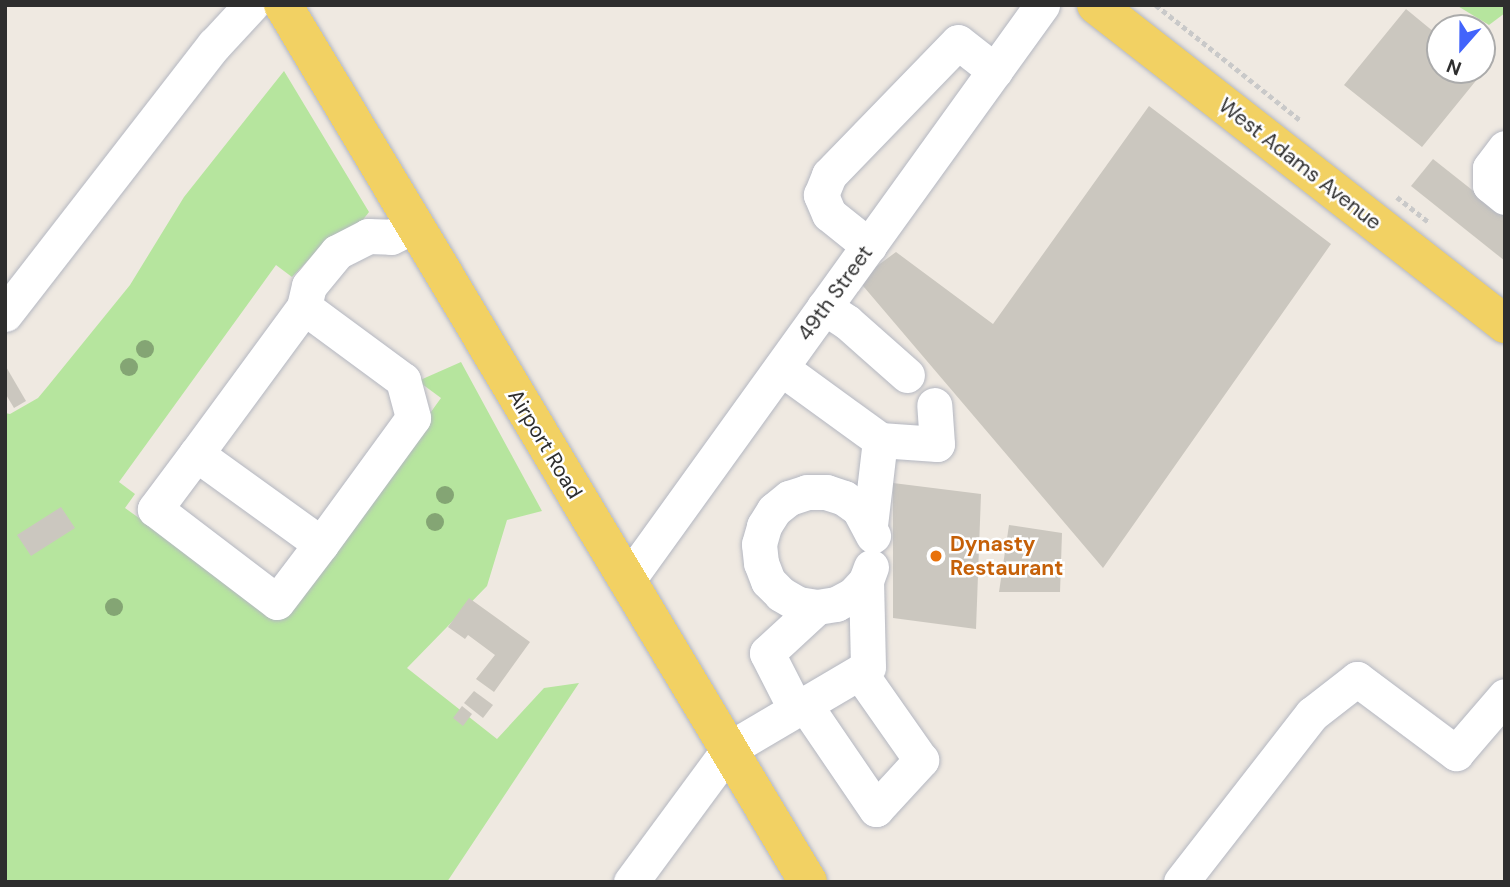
<!DOCTYPE html>
<style>
body{margin:0}
#map{position:relative;width:1510px;height:887px;overflow:hidden;background:#efe9e1;font-family:"DM Sans",sans-serif}
div>[style]{position:absolute}
[style*='--x']{left:calc(var(--x)*1px);top:calc(var(--y)*1px);width:calc(var(--w)*1px);rotate:calc(var(--a)*1deg)}
.green>*{inset:0;background:#b6e59e}
.building>*{inset:0;background:#cbc7bf}
.path>*{height:4.5px;margin-top:-2.25px;transform-origin:0;background:repeating-linear-gradient(90deg,#c9c9c9 0 5px,transparent 0 8.5px)}
.roads{filter:drop-shadow(0 0 2px #b4b7c1) drop-shadow(0 0 2px #b4b7c1)}
.minor>*{height:35px;margin:-17.5px;padding:0 17.5px;transform-origin:17.5px;border-radius:17.5px;background:#fff}
.major>*{height:38px;margin:-19px;padding:0 19px;transform-origin:19px;border-radius:19px;background:#f2d163}
.trees>*{width:18px;height:18px;margin:-9px;border-radius:50%;background:#84a574}
.dots>*{width:19px;height:19px;translate:-50% -50%;box-sizing:border-box;border:4px solid #fff;border-radius:50%}
span{translate:-50% -50%;white-space:nowrap;text-align:center;line-height:1.15;-webkit-text-stroke:5px #fff;paint-order:stroke}
.street-label{font-size:21px;color:#2e2e2e}
.food-label{font-size:21px;color:#c56008;font-weight:700}
.left{translate:0 -50%;text-align:left}
.frame{position:absolute;inset:0;border:7px solid #2e2e2e;pointer-events:none}
.north{position:absolute;left:1426px;top:14px;width:70px;height:70px;box-sizing:border-box;background:#fff;border:2px solid #ababab;border-radius:50%;rotate:201deg;font-size:19px;font-weight:700;line-height:28px;text-align:center;color:#2e2e2e}
.north::after{content:'';display:block;margin:auto;width:24px;height:32px;background:#4264fb;clip-path:polygon(50% 0,100% 100%,50% 72%,0 100%)}
</style>
<div id="map">
<div class="green">
<i style="clip-path:polygon(1456px 5px,1505px 5px,1505px 13px,1489px 25px)"></i>
<i style="clip-path:polygon(284px 71px,369px 212px,362px 221px,326px 242px,292px 277px,276px 265px,119px 482px,135px 494px,125px 508px,281px 620px,441px 398px,418px 381px,461px 362px,542px 511px,507px 520px,487px 586px,407px 668px,497px 739px,544px 688px,579px 683px,447px 882px,5px 882px,5px 413px,10px 414px,38px 398px,48px 386px,130px 285px,184px 197px)"></i>
</div>
<div class="building">
<i style="clip-path:polygon(1406px 9px,1440px 37px,1440px 70px,1483px 72px,1422px 147px,1344px 85px)"></i>
<i style="clip-path:polygon(1149px 106px,1331px 244px,1103px 568px,858px 280px,896px 252px,993px 324px)"></i>
<i style="clip-path:polygon(1433px 159px,1505px 216px,1505px 261px,1411px 186px)"></i>
<i style="clip-path:polygon(5px 365px,26px 401px,14px 408px,5px 393px)"></i>
<i style="clip-path:polygon(893px 483px,981px 494px,976px 629px,893px 618px)"></i>
<i style="clip-path:polygon(61px 507px,75px 528px,31px 556px,17px 535px)"></i>
<i style="clip-path:polygon(1009px 525px,1062px 533px,1060px 592px,999px 592px)"></i>
<i style="clip-path:polygon(469px 598px,530px 642px,494px 692px,476px 679px,495px 655px,468px 635px,465px 639px,448px 627px)"></i>
<i style="clip-path:polygon(474px 691px,493px 705px,483px 718px,464px 703px)"></i>
<i style="clip-path:polygon(462px 706px,472px 714px,463px 726px,453px 718px)"></i>
</div>
<div class="path">
<i style="--x:1156;--y:5;--w:184;--a:38.6"></i>
<i style="--x:1397;--y:197;--w:42;--a:38.2"></i>
</div>
<div class="roads">
<div class="minor">
<i style="--x:1505;--y:148;--w:25;--a:127"></i>
<i style="--x:1490;--y:168;--w:17;--a:90"></i>
<i style="--x:1490;--y:185;--w:19;--a:39"></i>
<i style="--x:869;--y:246;--w:51;--a:-141.3"></i>
<i style="--x:829;--y:214;--w:21;--a:-113"></i>
<i style="--x:821;--y:195;--w:22;--a:-68"></i>
<i style="--x:829;--y:175;--w:185;--a:-45.9"></i>
<i style="--x:958;--y:42;--w:47;--a:38.1"></i>
<i style="--x:304;--y:307;--w:123;--a:36.4"></i>
<i style="--x:403;--y:380;--w:39;--a:75"></i>
<i style="--x:413;--y:418;--w:156;--a:126.1"></i>
<i style="--x:321;--y:544;--w:154;--a:-144.2"></i>
<i style="--x:196;--y:454;--w:182;--a:-53.7"></i>
<i style="--x:304;--y:307;--w:22;--a:-77"></i>
<i style="--x:309;--y:286;--w:44;--a:-50.5"></i>
<i style="--x:337;--y:252;--w:35;--a:-27"></i>
<i style="--x:368;--y:236;--w:23;--a:2"></i>
<i style="--x:391;--y:237;--w:25;--a:-26"></i>
<i style="--x:824;--y:307;--w:27;--a:33"></i>
<i style="--x:847;--y:322;--w:80;--a:41.5"></i>
<i style="--x:5;--y:314;--w:341;--a:-52.2"></i>
<i style="--x:214;--y:45;--w:54;--a:-47.2"></i>
<i style="--x:781;--y:368;--w:122;--a:36"></i>
<i style="--x:880;--y:440;--w:86;--a:96.7"></i>
<i style="--x:880;--y:440;--w:57;--a:4"></i>
<i style="--x:937;--y:444;--w:39;--a:-94"></i>
<i style="--x:196;--y:454;--w:69;--a:126.7"></i>
<i style="--x:155;--y:509;--w:153;--a:37.3"></i>
<i style="--x:277;--y:602;--w:73;--a:-52.8"></i>
<i style="--x:871;--y:567;--w:15;--a:110"></i>
<i style="--x:866;--y:581;--w:19;--a:133"></i>
<i style="--x:853;--y:595;--w:19;--a:152"></i>
<i style="--x:836;--y:604;--w:19;--a:171"></i>
<i style="--x:817;--y:607;--w:19;--a:-171"></i>
<i style="--x:798;--y:604;--w:20;--a:-150"></i>
<i style="--x:781;--y:594;--w:18;--a:-135"></i>
<i style="--x:768;--y:581;--w:19;--a:-111"></i>
<i style="--x:761;--y:563;--w:19;--a:-96"></i>
<i style="--x:759;--y:544;--w:19;--a:-74"></i>
<i style="--x:764;--y:526;--w:19;--a:-58"></i>
<i style="--x:774;--y:510;--w:19;--a:-39"></i>
<i style="--x:789;--y:498;--w:19;--a:-18"></i>
<i style="--x:807;--y:492;--w:19;--a:0"></i>
<i style="--x:826;--y:492;--w:19;--a:18"></i>
<i style="--x:844;--y:498;--w:19;--a:36"></i>
<i style="--x:859;--y:509;--w:30;--a:62"></i>
<i style="--x:627;--y:581;--w:710;--a:-54.23"></i>
<i style="--x:805;--y:705;--w:126;--a:55.7"></i>
<i style="--x:876;--y:809;--w:67;--a:-47.4"></i>
<i style="--x:921;--y:760;--w:106;--a:-125"></i>
<i style="--x:796;--y:710;--w:64;--a:-117"></i>
<i style="--x:767;--y:653;--w:68;--a:-42.6"></i>
<i style="--x:631;--y:882;--w:165;--a:-53.6"></i>
<i style="--x:729;--y:749;--w:161;--a:-30.5"></i>
<i style="--x:868;--y:667;--w:86;--a:-91.3"></i>
<i style="--x:1181;--y:882;--w:213;--a:-52.1"></i>
<i style="--x:1312;--y:714;--w:57;--a:-37.9"></i>
<i style="--x:1357;--y:679;--w:124;--a:36.8"></i>
<i style="--x:1456;--y:753;--w:75;--a:-49.3"></i>
</div>
<div class="major">
<i style="--x:283;--y:5;--w:1022;--a:59.09"></i>
<i style="--x:1096;--y:5;--w:519;--a:37.95"></i>
</div>
</div>
<div class="trees">
<i style="left:145px;top:349px"></i>
<i style="left:129px;top:367px"></i>
<i style="left:445px;top:495px"></i>
<i style="left:435px;top:522px"></i>
<i style="left:114px;top:607px"></i>
</div>
<div class="dots">
<i style="left:936px;top:556px;background:#e8710a"></i>
</div>
<div class="street-label">
<span style="left:1300px;top:164px;rotate:38deg">West Adams Avenue</span>
<span style="left:835px;top:293px;rotate:-54deg">49th Street</span>
<span style="left:545px;top:444px;rotate:59deg">Airport Road</span>
</div>
<div class="food-label">
<span class="left" style="left:950px;top:556px">Dynasty<br>Restaurant</span>
</div>
<div class="frame"></div>
<div class="north">N</div>
</div>
